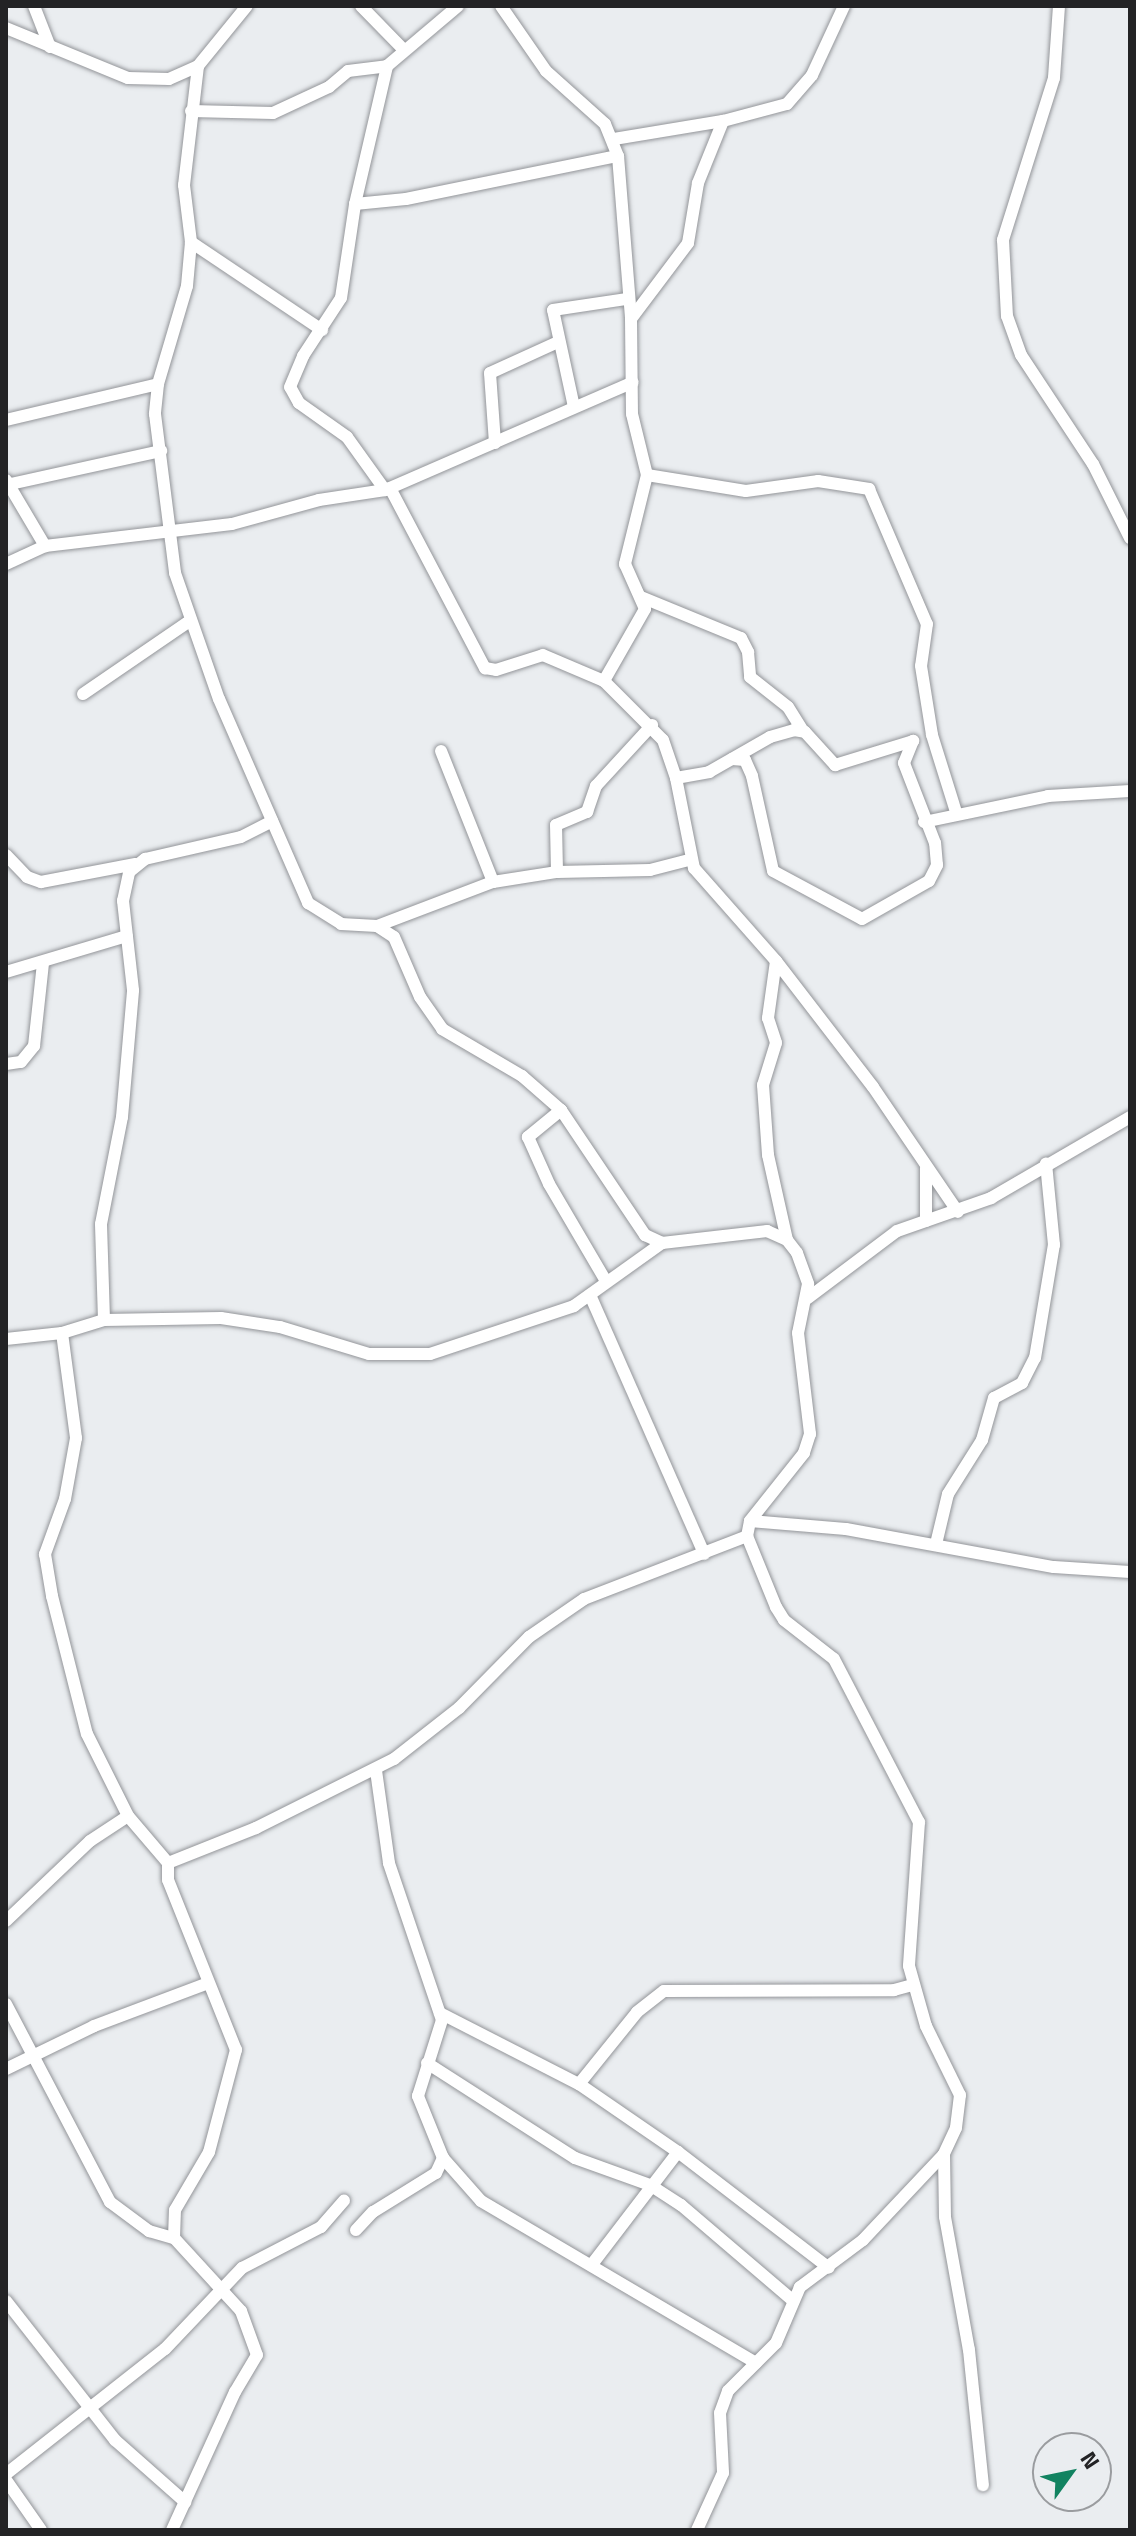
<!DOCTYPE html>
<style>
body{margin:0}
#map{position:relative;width:1136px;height:2536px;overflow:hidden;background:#eaedf0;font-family:"Titillium Web",sans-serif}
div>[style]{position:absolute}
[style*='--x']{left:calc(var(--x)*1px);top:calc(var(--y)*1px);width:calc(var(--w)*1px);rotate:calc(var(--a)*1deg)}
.roads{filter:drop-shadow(0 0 2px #939599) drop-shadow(0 0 2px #939599)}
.street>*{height:12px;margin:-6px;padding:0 6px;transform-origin:6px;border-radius:6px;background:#fff}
span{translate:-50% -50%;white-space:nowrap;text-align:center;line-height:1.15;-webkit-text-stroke:6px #eaedf0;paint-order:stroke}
.frame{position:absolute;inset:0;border:8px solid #232325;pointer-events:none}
.north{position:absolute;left:1032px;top:2432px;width:80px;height:80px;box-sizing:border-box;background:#eaedf0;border:2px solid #9a9c9f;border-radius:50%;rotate:57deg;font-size:22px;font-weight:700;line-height:32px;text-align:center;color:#232325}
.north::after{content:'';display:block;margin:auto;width:28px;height:36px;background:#128361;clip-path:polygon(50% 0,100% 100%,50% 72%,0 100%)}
</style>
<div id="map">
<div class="roads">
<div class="street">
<i style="--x:34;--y:6;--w:44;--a:68.7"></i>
<i style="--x:361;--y:6;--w:62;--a:45.7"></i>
<i style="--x:501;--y:6;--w:79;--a:55.3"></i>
<i style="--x:546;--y:71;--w:79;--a:41.9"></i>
<i style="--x:605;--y:124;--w:35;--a:68"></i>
<i style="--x:618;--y:156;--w:164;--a:85.4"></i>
<i style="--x:631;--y:319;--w:95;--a:89.4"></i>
<i style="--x:632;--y:414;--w:63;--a:76.2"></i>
<i style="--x:647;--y:475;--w:92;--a:103.9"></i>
<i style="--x:625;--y:564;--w:49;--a:66"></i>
<i style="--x:645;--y:609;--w:83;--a:119.7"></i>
<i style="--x:604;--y:681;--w:83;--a:45"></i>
<i style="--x:663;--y:740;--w:40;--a:71.1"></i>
<i style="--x:676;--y:778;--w:92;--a:78.7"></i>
<i style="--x:694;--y:868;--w:124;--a:48.6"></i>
<i style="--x:776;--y:961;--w:159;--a:52.4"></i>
<i style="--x:873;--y:1087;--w:151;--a:55.8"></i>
<i style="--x:1059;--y:6;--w:72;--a:94"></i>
<i style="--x:1054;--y:78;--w:170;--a:107.5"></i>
<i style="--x:1003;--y:240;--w:76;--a:87"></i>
<i style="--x:1007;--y:316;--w:41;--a:70.3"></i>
<i style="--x:1021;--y:355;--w:131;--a:56.6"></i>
<i style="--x:1093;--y:464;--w:83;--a:63.4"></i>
<i style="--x:6;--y:28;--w:132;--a:22.3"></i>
<i style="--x:128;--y:78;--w:41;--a:1.4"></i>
<i style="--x:169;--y:79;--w:32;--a:-24"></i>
<i style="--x:198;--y:66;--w:77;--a:-50.8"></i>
<i style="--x:198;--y:66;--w:120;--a:96.7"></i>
<i style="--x:184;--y:185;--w:57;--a:83"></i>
<i style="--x:191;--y:242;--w:44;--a:95.2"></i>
<i style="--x:187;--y:286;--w:102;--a:106.5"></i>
<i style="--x:158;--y:384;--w:30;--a:96"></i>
<i style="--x:155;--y:414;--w:160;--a:82.8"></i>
<i style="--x:175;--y:573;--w:133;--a:70.8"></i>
<i style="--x:219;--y:699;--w:223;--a:66.4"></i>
<i style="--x:308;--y:903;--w:39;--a:32"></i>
<i style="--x:341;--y:924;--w:36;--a:3"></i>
<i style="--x:377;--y:926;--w:20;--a:33"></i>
<i style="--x:394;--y:937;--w:65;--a:66.6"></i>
<i style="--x:420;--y:997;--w:39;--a:55"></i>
<i style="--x:442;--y:1029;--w:93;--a:30.4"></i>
<i style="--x:522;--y:1076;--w:52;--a:41.1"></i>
<i style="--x:561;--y:1110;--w:151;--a:56.1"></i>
<i style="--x:645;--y:1235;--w:19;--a:25"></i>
<i style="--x:662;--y:1243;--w:106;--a:-6.5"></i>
<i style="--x:767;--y:1231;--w:22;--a:24"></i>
<i style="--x:787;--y:1240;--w:16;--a:52"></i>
<i style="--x:797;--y:1253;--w:33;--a:70"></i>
<i style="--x:808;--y:1284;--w:50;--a:101.5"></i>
<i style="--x:798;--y:1333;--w:102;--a:83.2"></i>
<i style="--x:810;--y:1434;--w:20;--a:108"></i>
<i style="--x:804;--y:1453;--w:87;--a:128.5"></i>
<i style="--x:750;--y:1521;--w:15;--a:101"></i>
<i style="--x:747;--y:1536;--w:77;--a:67.8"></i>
<i style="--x:776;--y:1607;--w:15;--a:58"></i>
<i style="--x:784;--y:1620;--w:63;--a:38"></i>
<i style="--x:834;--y:1659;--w:184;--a:62.5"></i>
<i style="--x:919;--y:1822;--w:144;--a:94"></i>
<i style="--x:909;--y:1966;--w:62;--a:74.2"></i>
<i style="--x:926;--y:2026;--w:77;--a:63.8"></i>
<i style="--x:960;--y:2095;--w:33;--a:97"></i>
<i style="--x:956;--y:2128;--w:29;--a:115"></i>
<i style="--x:944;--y:2154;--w:118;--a:133.3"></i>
<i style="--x:863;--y:2240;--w:79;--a:143.3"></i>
<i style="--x:800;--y:2287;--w:61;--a:113.2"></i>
<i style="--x:776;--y:2343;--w:68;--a:135"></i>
<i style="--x:728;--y:2391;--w:23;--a:110"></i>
<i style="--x:720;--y:2413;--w:60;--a:87.1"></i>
<i style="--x:723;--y:2473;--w:63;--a:114.5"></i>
<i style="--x:191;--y:111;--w:82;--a:1.4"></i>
<i style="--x:273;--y:113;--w:62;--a:-24.9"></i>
<i style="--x:329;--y:87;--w:25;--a:-40"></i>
<i style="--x:348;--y:71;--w:39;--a:-7"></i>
<i style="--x:614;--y:139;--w:110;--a:-9.4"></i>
<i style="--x:723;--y:121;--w:66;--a:-14.9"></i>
<i style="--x:787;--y:104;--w:38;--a:-49"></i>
<i style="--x:812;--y:75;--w:76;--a:-65.1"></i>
<i style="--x:355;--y:204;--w:51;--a:-5.6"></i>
<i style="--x:406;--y:199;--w:216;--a:-11.5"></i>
<i style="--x:191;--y:242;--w:158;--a:33.9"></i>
<i style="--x:631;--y:319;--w:95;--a:-53.1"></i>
<i style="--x:688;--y:243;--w:61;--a:-80.5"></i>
<i style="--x:698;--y:183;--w:67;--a:-68"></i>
<i style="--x:574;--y:407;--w:99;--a:-102.2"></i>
<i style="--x:553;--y:310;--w:75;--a:-8.5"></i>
<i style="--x:6;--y:420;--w:156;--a:-13.3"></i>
<i style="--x:495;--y:443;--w:70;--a:-94.1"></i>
<i style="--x:490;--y:373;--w:75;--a:-24.5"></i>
<i style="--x:647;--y:475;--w:100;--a:9.2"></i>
<i style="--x:746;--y:491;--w:73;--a:-7.9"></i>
<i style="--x:818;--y:481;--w:52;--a:8.9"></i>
<i style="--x:869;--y:489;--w:147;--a:66.8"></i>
<i style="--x:927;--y:624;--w:42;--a:98.1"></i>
<i style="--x:921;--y:666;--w:70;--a:80.9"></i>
<i style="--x:932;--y:735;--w:81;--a:72.7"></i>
<i style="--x:6;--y:480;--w:77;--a:59.4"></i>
<i style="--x:6;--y:485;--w:159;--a:-12.4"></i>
<i style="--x:390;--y:488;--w:204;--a:62.2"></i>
<i style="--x:485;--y:668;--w:11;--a:10"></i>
<i style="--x:496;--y:670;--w:49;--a:-17.7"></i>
<i style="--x:543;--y:655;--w:66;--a:23.1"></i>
<i style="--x:385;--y:490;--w:65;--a:-125.6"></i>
<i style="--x:347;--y:437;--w:59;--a:-144.7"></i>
<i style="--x:299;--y:403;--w:18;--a:-119"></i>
<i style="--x:290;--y:387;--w:34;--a:-67"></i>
<i style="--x:303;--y:356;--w:69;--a:-56.8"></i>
<i style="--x:341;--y:298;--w:95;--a:-81.5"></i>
<i style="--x:355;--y:204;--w:142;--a:-76.9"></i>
<i style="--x:387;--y:66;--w:93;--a:-40.2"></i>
<i style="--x:6;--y:564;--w:43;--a:-24.8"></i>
<i style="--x:45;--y:546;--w:188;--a:-6.7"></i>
<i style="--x:232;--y:524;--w:90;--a:-15.4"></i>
<i style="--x:319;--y:500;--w:67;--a:-8.6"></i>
<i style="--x:385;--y:490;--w:270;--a:-23.5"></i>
<i style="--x:641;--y:597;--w:108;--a:22.3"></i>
<i style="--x:741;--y:638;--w:16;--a:63"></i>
<i style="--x:748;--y:652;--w:25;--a:85"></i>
<i style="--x:750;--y:677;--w:48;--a:38.3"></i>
<i style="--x:788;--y:707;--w:28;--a:58"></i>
<i style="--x:83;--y:694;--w:127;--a:-34.4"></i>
<i style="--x:441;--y:751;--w:141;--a:68.3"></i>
<i style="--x:732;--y:759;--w:13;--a:4"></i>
<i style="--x:745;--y:760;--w:17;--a:66"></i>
<i style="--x:752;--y:776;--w:97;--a:77.5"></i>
<i style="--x:773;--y:871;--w:101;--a:28.3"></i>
<i style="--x:862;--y:919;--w:77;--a:-29.6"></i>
<i style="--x:929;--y:881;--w:18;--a:-63"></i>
<i style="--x:937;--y:865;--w:22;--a:-95"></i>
<i style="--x:935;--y:843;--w:86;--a:-111.2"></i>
<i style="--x:904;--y:763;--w:24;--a:-68"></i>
<i style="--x:676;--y:778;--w:34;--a:-10"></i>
<i style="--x:709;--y:772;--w:70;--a:-29.8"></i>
<i style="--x:770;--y:737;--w:25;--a:-16"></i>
<i style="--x:794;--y:730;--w:11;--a:10"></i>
<i style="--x:805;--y:732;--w:45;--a:47.7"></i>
<i style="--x:835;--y:765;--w:82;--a:-17.1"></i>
<i style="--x:924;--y:822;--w:127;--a:-11.8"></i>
<i style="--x:1048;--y:796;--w:82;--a:-3.5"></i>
<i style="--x:6;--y:855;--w:30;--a:46"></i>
<i style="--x:27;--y:877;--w:15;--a:20"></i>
<i style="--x:41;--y:882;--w:96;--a:-10.8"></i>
<i style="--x:557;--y:872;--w:47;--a:-91.2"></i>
<i style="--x:556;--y:825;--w:34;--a:-23"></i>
<i style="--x:587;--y:812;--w:28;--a:-71"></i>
<i style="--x:596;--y:786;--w:83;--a:-47.4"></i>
<i style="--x:377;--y:926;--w:124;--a:-20.8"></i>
<i style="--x:493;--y:882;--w:65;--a:-8.9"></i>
<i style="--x:557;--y:872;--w:93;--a:-1.2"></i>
<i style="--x:650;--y:870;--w:40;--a:-14.4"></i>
<i style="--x:776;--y:961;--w:58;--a:98"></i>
<i style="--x:768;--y:1018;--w:26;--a:72"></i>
<i style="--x:776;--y:1043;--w:44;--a:107.2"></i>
<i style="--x:763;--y:1085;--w:70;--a:85.9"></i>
<i style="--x:768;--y:1155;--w:87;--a:77.4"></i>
<i style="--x:6;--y:972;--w:126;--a:-16.6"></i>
<i style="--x:6;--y:1064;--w:15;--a:-8"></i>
<i style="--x:21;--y:1062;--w:21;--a:-51"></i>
<i style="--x:34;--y:1046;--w:83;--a:-83.8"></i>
<i style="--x:561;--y:1110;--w:43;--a:140.7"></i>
<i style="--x:528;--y:1137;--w:51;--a:65.9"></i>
<i style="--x:549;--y:1184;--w:113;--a:59.6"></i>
<i style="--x:926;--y:1221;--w:53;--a:-90"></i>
<i style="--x:590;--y:1295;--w:283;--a:66.2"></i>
<i style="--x:808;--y:1298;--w:111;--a:-37"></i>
<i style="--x:897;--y:1231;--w:100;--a:-19.3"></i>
<i style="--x:991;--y:1198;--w:161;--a:-30.2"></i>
<i style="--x:104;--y:1320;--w:96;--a:-91.8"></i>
<i style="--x:101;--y:1224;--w:109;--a:-78.9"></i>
<i style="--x:122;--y:1117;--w:127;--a:-85"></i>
<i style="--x:133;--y:990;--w:90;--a:-96.4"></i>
<i style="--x:123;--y:901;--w:30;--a:-78"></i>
<i style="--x:129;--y:872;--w:21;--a:-39"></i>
<i style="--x:145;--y:859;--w:98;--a:-12.9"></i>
<i style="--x:241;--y:837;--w:35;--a:-27"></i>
<i style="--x:62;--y:1333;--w:106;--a:82.4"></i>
<i style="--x:76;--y:1438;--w:62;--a:100.2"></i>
<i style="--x:65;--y:1499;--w:59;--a:110"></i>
<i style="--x:45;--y:1554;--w:43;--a:80.5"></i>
<i style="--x:52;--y:1596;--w:142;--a:75.8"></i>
<i style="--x:87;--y:1734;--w:92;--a:63.4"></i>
<i style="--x:128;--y:1816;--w:62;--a:49.6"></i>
<i style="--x:6;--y:1339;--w:56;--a:-6.1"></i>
<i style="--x:62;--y:1333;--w:44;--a:-17.2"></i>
<i style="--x:104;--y:1320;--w:117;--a:-1"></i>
<i style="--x:221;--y:1318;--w:60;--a:8.7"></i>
<i style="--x:280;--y:1327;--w:93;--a:16.9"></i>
<i style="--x:369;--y:1354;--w:61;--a:0"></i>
<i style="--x:430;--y:1354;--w:152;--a:-18.4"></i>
<i style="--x:574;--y:1306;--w:108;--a:-35.6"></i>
<i style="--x:750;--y:1521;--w:96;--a:4.8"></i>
<i style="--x:846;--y:1529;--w:211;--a:10.4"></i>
<i style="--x:1054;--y:1567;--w:76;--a:3.8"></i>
<i style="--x:936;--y:1544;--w:51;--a:-76.5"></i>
<i style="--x:948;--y:1494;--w:64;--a:-57.8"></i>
<i style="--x:982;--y:1440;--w:44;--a:-74.1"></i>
<i style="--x:994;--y:1398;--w:32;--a:-28"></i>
<i style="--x:1022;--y:1383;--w:28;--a:-63"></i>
<i style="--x:1035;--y:1358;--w:115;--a:-80.5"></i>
<i style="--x:1054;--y:1245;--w:82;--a:-95.6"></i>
<i style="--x:6;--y:1921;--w:116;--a:-43.6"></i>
<i style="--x:90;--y:1841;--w:45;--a:-33.3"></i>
<i style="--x:6;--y:2004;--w:224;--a:62.3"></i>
<i style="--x:110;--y:2202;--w:49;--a:36.6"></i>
<i style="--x:149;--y:2231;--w:26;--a:16"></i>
<i style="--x:440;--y:2013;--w:156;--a:27.1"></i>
<i style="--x:579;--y:2084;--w:120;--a:34.5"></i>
<i style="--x:678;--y:2152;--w:190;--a:37.5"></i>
<i style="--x:427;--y:2063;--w:176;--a:32.7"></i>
<i style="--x:575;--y:2158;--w:80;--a:19.8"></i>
<i style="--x:650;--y:2185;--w:37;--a:33"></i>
<i style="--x:681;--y:2205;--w:145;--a:40.5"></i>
<i style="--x:6;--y:2069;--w:98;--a:-26"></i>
<i style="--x:94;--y:2026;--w:120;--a:-20.6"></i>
<i style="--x:579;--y:2084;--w:92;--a:-51.1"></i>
<i style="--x:637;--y:2012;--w:34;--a:-38"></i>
<i style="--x:664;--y:1991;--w:230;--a:-0.2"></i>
<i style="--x:894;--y:1990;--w:20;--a:-15"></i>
<i style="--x:944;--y:2154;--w:63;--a:89.1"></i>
<i style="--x:945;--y:2217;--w:135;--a:79.8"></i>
<i style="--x:969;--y:2350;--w:136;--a:84.1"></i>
<i style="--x:443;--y:2158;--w:57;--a:48.5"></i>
<i style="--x:481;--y:2201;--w:319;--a:30.5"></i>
<i style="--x:356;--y:2230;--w:25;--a:-47"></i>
<i style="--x:373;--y:2212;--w:74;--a:-31.8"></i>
<i style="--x:436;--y:2173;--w:17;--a:-65"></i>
<i style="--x:443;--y:2158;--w:67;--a:-112"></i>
<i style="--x:418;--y:2096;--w:80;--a:-72.5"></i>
<i style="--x:442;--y:2020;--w:166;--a:-108.7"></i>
<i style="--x:389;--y:1863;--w:94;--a:-98"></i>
<i style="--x:593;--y:2263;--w:140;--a:-52.6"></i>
<i style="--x:6;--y:2301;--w:177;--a:51.9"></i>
<i style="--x:115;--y:2440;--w:94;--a:41.5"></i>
<i style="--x:6;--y:2474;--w:202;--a:-38.2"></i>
<i style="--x:165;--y:2349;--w:112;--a:-46.5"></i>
<i style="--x:242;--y:2268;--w:89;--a:-27.4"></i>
<i style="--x:321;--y:2227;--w:35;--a:-49"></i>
<i style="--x:6;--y:2480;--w:61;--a:55"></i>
<i style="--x:172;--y:2530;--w:152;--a:-65.5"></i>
<i style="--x:235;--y:2392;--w:43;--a:-59.3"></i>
<i style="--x:257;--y:2355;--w:47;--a:-110"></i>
<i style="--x:241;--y:2311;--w:99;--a:-132.5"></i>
<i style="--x:174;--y:2238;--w:28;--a:-88"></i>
<i style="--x:175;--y:2210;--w:67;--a:-59.6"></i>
<i style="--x:209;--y:2152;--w:106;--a:-75.2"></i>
<i style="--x:236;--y:2050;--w:183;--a:-111.8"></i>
<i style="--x:168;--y:1880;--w:17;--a:-90"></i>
<i style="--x:168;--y:1863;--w:95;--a:-21.7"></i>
<i style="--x:256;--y:1828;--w:154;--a:-26.6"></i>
<i style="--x:394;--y:1759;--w:83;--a:-38.1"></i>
<i style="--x:459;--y:1708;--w:100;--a:-45.4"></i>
<i style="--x:529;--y:1637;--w:67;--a:-34.6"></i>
<i style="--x:584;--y:1599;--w:175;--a:-21.1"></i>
</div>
</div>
<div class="frame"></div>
<div class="north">N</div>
</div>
